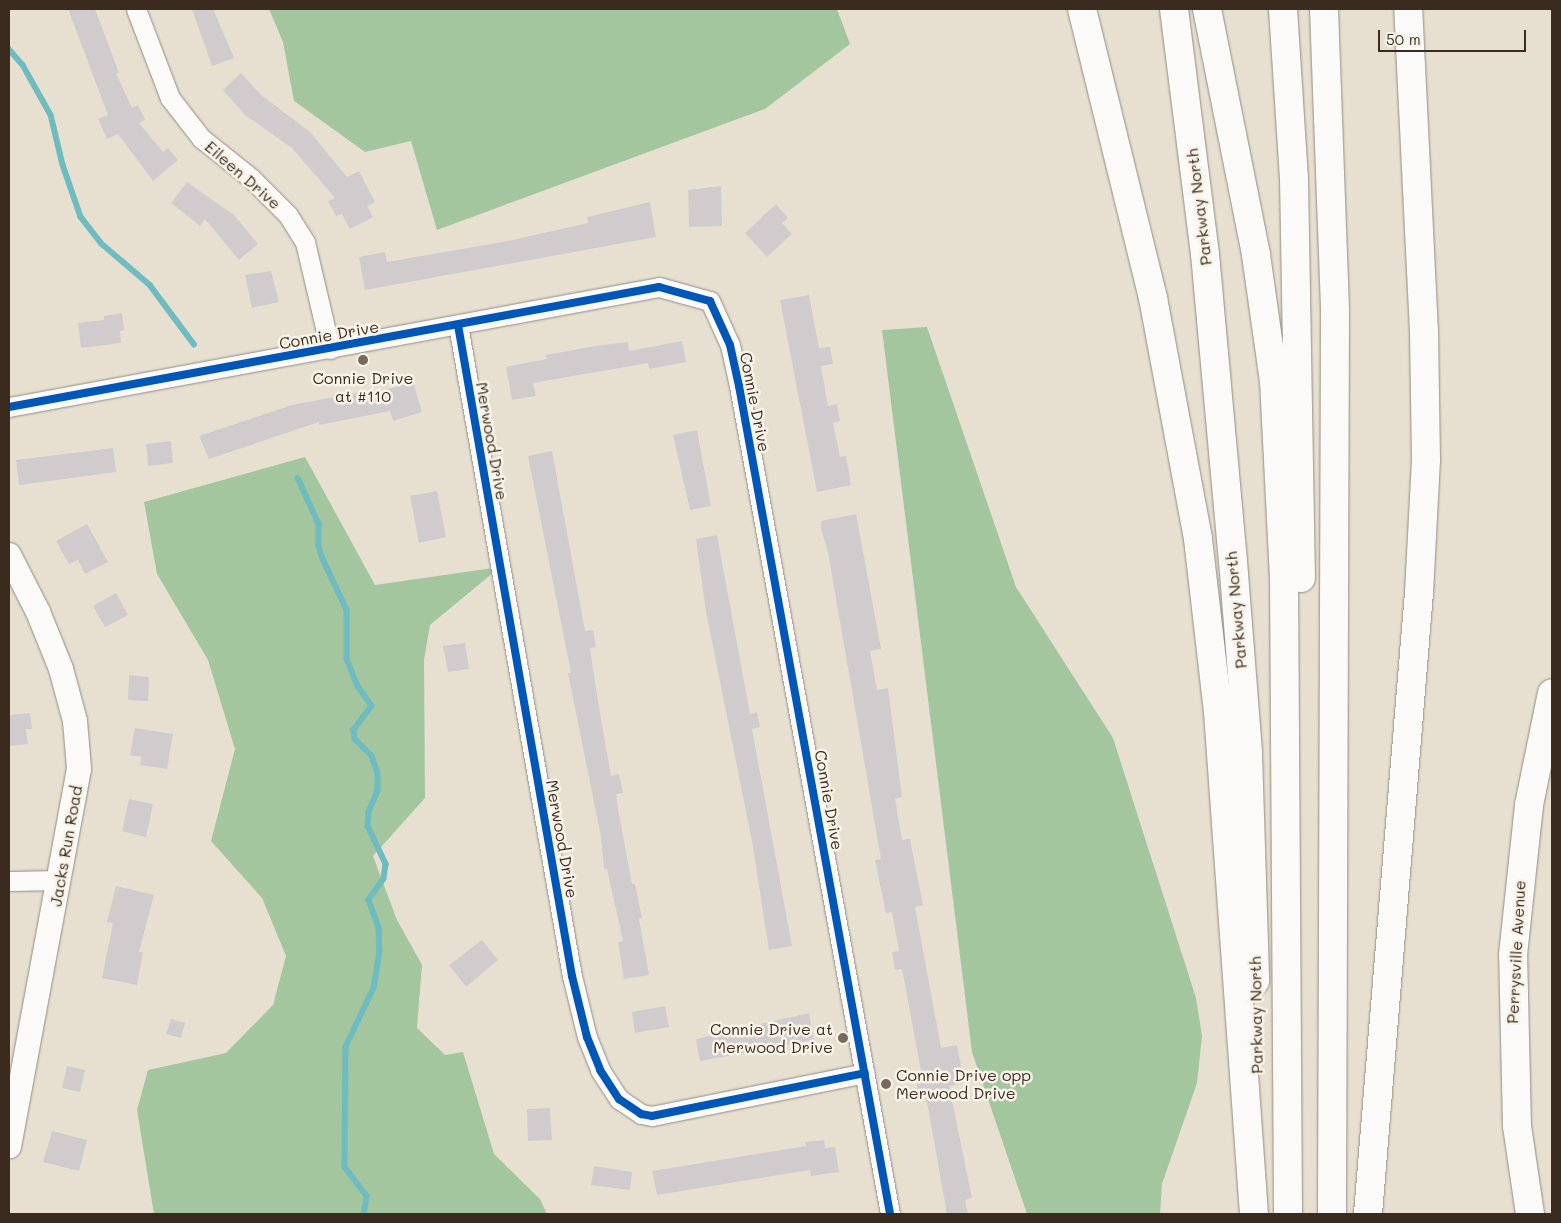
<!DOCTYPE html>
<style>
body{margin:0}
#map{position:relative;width:1561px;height:1223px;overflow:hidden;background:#e7e0d1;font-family:Mali,sans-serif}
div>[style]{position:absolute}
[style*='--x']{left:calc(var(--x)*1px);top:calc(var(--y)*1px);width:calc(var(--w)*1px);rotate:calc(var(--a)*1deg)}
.forest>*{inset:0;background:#a3c69e}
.stream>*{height:5.5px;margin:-2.75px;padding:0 2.75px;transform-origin:2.75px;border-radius:2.75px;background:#6fbcc0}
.building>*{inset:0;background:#d0cccd}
.roads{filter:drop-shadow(0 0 1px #928c82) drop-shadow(0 0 1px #928c82)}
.minor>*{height:19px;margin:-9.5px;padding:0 9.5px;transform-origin:9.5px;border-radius:9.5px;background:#fbfaf8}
.tertiary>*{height:24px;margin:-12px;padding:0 12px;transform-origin:12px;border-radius:12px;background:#fbfaf8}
.primary>*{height:28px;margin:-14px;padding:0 14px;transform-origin:14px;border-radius:14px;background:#fbfaf8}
.motorway>*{height:28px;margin:-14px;padding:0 14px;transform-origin:14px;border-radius:14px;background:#fbfaf8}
.cycleway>*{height:8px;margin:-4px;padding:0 4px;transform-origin:4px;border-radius:4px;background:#0057b8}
.dots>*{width:14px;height:14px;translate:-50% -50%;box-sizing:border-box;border:2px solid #f7f3e8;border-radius:50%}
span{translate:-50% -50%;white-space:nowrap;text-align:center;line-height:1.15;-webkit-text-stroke:5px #f7f3e8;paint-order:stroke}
.street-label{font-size:16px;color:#3b2a1e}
.poi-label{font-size:16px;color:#3b2a1e}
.right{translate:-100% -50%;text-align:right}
.left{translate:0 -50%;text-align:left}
.frame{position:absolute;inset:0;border:10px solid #3b2a1e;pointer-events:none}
.scale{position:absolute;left:1378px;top:30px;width:148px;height:22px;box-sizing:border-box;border:2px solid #3b2a1e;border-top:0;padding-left:6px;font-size:15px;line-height:18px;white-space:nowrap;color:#3b2a1e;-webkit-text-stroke:4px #f7f3e8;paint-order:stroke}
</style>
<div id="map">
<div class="forest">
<i style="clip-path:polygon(269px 9px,837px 9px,850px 44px,765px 109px,437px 230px,411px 141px,365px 152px,294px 101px,283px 42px)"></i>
<i style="clip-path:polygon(927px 327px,1016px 587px,1113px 738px,1196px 998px,1202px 1036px,1197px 1083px,1162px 1184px,1160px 1214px,1027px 1214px,972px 1052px,882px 330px)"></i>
<i style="clip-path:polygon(305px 457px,375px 585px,500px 567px,430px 625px,424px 660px,425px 798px,373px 856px,397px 920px,422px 965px,417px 1028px,445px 1055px,463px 1052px,494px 1154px,540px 1199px,547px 1214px,154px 1214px,137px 1110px,148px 1070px,226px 1053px,273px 1005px,286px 956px,262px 898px,211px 841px,235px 749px,208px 660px,157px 574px,144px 502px)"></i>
</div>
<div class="stream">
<i style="--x:9;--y:49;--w:21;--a:49"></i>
<i style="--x:23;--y:65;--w:57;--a:60.8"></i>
<i style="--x:51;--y:115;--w:51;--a:76.5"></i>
<i style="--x:63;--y:165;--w:55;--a:70.9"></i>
<i style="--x:81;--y:217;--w:33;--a:52"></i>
<i style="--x:101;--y:243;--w:65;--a:40.6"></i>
<i style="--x:150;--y:285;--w:74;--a:53.3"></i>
<i style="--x:298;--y:478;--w:51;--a:65.5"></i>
<i style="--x:319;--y:524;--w:22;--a:90"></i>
<i style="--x:319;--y:546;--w:14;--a:73"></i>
<i style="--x:323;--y:559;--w:56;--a:64.8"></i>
<i style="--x:347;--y:610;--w:49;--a:90"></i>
<i style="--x:347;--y:659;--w:29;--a:68"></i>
<i style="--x:358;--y:686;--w:24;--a:55"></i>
<i style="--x:372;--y:706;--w:30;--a:127"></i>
<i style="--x:354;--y:730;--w:9;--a:84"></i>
<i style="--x:355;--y:739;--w:24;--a:45"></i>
<i style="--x:372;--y:756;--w:18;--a:71"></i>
<i style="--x:378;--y:773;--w:18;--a:90"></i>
<i style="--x:378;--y:791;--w:23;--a:113"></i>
<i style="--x:369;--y:812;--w:14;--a:94"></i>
<i style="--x:368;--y:826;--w:42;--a:64.7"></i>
<i style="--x:386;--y:864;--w:15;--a:98"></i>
<i style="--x:384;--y:879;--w:26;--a:126"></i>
<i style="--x:369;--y:900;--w:30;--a:70"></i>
<i style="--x:379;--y:928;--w:23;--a:88"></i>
<i style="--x:380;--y:951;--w:37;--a:99"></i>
<i style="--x:374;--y:988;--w:65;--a:115.4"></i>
<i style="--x:346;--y:1047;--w:120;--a:90.5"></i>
<i style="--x:345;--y:1167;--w:36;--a:53"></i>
<i style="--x:367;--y:1196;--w:18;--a:99"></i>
</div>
<div class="building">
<i style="clip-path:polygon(68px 9px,95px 9px,119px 73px,116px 73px,132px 108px,138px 105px,145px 120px,139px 123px,163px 152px,168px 148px,178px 160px,153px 181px,118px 134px,107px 139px,98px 119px,108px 115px)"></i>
<i style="clip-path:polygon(192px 9px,213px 9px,234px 58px,212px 66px)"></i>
<i style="clip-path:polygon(241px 73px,260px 94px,310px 132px,347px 177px,359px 171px,375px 202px,367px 206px,373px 217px,350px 229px,342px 214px,336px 216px,328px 201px,335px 198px,292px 148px,245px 115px,223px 90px)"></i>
<i style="clip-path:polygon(187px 182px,234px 215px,258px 244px,239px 260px,205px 219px,200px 226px,171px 203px)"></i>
<i style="clip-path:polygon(721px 186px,722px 226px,689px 227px,688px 190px)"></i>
<i style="clip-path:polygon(650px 202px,656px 237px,365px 290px,359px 257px,385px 252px,387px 262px,508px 241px,588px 223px,587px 217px)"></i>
<i style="clip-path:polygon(776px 204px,788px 218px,782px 223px,792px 234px,767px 257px,745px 233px)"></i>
<i style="clip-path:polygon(271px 271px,279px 302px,252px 308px,245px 275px)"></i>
<i style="clip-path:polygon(809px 295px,819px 348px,830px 347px,833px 364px,821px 366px,828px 406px,837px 404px,840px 421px,833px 423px,840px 457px,846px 456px,851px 485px,817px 492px,780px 300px)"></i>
<i style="clip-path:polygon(122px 313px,124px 330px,120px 331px,121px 343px,81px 348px,78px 323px,104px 320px,104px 316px)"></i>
<i style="clip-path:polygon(682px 341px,686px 362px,649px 369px,648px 363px,533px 383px,536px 396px,512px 400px,506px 367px,547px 359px,546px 355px,595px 346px,628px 342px,629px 351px)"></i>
<i style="clip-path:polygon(413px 382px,422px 412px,393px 421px,390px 411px,319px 425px,319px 422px,209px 459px,199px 436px,292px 405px,366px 391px,366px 395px)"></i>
<i style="clip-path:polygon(697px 430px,711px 506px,690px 510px,673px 435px)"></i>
<i style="clip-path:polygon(171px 441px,173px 463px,148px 466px,146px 444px)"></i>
<i style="clip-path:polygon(113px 448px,116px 472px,19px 485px,16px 460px)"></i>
<i style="clip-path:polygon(552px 451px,585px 631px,593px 630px,596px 647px,590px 648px,598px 702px,611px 776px,619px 774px,623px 793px,616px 794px,618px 809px,632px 884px,635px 884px,642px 918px,639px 919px,649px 975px,624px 979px,618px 942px,623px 941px,607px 869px,604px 869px,601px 837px,568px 673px,571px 673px,528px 456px)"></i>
<i style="clip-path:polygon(437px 491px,446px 537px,419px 543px,410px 496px)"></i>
<i style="clip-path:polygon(856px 514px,881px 649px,870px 651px,877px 690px,888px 688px,902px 797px,895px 799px,902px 840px,910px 839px,923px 905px,915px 907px,941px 1048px,957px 1045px,964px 1083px,949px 1086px,972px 1198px,965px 1200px,968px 1214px,947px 1214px,925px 1091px,918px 1092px,915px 1072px,921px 1071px,902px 969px,895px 970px,892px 952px,899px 951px,892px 912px,886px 913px,878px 875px,875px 860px,881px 859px,828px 552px,821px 529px,821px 521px)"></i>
<i style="clip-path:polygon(87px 524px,108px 562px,85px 574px,78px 560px,69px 564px,56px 541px)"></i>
<i style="clip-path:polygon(717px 535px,750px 714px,757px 712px,760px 727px,752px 729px,792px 946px,769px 950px,752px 841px,706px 612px,696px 539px)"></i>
<i style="clip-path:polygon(116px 593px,128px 615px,105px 627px,93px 606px)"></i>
<i style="clip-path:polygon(465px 643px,469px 669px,448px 672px,443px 646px)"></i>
<i style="clip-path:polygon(129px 675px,149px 677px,148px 701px,128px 700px)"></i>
<i style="clip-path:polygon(30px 713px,32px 729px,26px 729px,28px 744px,9px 746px,9px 715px)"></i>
<i style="clip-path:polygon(135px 728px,173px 734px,167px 769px,140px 765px,141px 757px,130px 755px)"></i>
<i style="clip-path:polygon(129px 799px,153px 804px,146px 837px,122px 831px)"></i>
<i style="clip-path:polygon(116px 886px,154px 895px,139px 952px,143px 952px,137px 985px,102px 978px,113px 923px,107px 922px)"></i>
<i style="clip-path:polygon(482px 940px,498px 960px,466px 987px,449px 965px)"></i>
<i style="clip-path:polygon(665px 1006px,669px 1027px,635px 1033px,632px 1012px)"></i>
<i style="clip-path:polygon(809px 1013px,814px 1040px,700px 1061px,696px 1039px)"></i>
<i style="clip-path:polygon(171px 1019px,185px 1023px,181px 1038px,166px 1034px)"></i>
<i style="clip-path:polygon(67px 1066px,85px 1070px,80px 1092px,62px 1088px)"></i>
<i style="clip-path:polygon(550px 1108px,552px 1140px,528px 1141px,527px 1109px)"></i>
<i style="clip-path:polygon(52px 1131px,87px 1140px,79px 1171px,43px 1162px)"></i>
<i style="clip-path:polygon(824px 1140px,825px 1148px,835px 1147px,839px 1172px,811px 1176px,810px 1170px,657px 1195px,652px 1171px,806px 1146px,805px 1142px)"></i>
<i style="clip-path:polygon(594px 1166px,632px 1172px,630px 1190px,591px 1185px)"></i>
</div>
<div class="roads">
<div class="minor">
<i style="--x:136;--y:9;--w:95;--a:69.1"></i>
<i style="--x:170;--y:98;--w:51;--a:52.2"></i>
<i style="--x:201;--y:138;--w:64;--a:38.7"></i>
<i style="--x:251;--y:178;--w:52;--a:45"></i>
<i style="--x:288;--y:215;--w:32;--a:58"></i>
<i style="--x:305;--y:242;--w:110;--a:76.8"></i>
<i style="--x:458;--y:325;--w:661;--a:80.07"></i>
<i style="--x:572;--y:976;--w:63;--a:76.2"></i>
<i style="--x:587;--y:1037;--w:35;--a:68"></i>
<i style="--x:600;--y:1070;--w:35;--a:57"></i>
<i style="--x:619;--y:1099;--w:27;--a:34"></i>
<i style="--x:641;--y:1114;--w:11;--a:10"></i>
<i style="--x:652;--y:1116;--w:217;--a:-11.4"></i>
<i style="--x:9;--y:407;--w:661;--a:-10.46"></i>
<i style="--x:659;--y:287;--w:53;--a:15.4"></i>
<i style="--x:710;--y:301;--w:48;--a:65.6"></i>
<i style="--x:730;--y:345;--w:42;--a:77.6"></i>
<i style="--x:739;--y:386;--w:842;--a:79.66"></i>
<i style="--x:9;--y:881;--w:51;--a:-1.1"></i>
</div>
<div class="tertiary">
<i style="--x:9;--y:555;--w:64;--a:63"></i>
<i style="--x:38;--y:612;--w:61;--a:68"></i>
<i style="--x:61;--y:669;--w:54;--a:74.9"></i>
<i style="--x:75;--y:721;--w:48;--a:85.2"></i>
<i style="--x:79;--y:769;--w:384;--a:100.5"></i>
</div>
<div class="primary">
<i style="--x:1530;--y:1214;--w:89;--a:-98.4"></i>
<i style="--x:1517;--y:1126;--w:171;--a:-91.3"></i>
<i style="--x:1513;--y:955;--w:151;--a:-83.9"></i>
<i style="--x:1529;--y:805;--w:114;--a:-78.4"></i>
</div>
<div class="motorway">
<i style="--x:1082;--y:9;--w:298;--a:76.2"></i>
<i style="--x:1153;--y:298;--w:245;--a:79.4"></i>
<i style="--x:1198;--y:539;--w:174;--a:83.4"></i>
<i style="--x:1218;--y:712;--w:503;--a:85.9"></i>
<i style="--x:1174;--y:9;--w:247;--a:82.8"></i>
<i style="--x:1205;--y:254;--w:308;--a:84.8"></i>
<i style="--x:1233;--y:561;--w:193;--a:85.5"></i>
<i style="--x:1248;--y:753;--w:228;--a:88.2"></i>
<i style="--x:1207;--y:9;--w:251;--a:78.7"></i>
<i style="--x:1256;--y:255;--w:127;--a:81.9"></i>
<i style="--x:1274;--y:381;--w:195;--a:87.1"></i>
<i style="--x:1284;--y:576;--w:638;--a:89.64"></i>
<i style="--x:1283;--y:9;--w:169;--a:86.3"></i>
<i style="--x:1294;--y:178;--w:400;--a:89"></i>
<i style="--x:1324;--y:9;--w:302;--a:87.9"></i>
<i style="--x:1335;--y:311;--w:903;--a:90.19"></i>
<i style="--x:1368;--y:1214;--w:623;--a:-85.31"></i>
<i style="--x:1419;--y:593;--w:133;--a:-87"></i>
<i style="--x:1426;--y:460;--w:128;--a:-90.9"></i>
<i style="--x:1424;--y:332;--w:323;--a:-92.8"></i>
</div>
</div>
<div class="cycleway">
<i style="--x:458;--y:325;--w:661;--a:80.07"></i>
<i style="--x:572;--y:976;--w:63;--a:76.2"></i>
<i style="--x:587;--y:1037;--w:35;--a:68"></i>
<i style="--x:600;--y:1070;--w:35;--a:57"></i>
<i style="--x:619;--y:1099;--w:27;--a:34"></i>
<i style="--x:641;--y:1114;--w:11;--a:10"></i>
<i style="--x:652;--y:1116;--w:217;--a:-11.4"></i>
<i style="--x:9;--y:407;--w:661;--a:-10.46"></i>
<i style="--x:659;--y:287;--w:53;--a:15.4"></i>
<i style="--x:710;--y:301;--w:48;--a:65.6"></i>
<i style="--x:730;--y:345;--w:42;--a:77.6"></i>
<i style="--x:739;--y:386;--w:842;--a:79.66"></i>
</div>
<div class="dots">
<i style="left:363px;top:360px;background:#776a5d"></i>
<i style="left:843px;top:1038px;background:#776a5d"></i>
<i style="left:886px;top:1084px;background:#776a5d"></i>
</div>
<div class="street-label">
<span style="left:243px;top:175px;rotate:41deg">Eileen Drive</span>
<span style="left:1199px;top:207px;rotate:-97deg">Parkway North</span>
<span style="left:329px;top:335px;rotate:-10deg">Connie Drive</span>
<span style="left:755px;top:402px;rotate:79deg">Connie Drive</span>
<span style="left:492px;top:441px;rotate:80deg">Merwood Drive</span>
<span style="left:1236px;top:610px;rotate:-95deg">Parkway North</span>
<span style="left:829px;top:800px;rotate:80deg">Connie Drive</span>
<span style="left:562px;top:839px;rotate:80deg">Merwood Drive</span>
<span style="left:66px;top:846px;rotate:-80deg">Jacks Run Road</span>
<span style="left:1516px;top:952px;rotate:-87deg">Perrysville Avenue</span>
<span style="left:1256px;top:1015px;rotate:-91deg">Parkway North</span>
</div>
<div class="poi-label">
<span style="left:363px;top:387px">Connie Drive<br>at #110</span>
<span class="right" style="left:833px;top:1038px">Connie Drive at<br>Merwood Drive</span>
<span class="left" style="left:896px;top:1084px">Connie Drive opp<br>Merwood Drive</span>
</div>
<div class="frame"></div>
<div class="scale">50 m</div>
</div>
